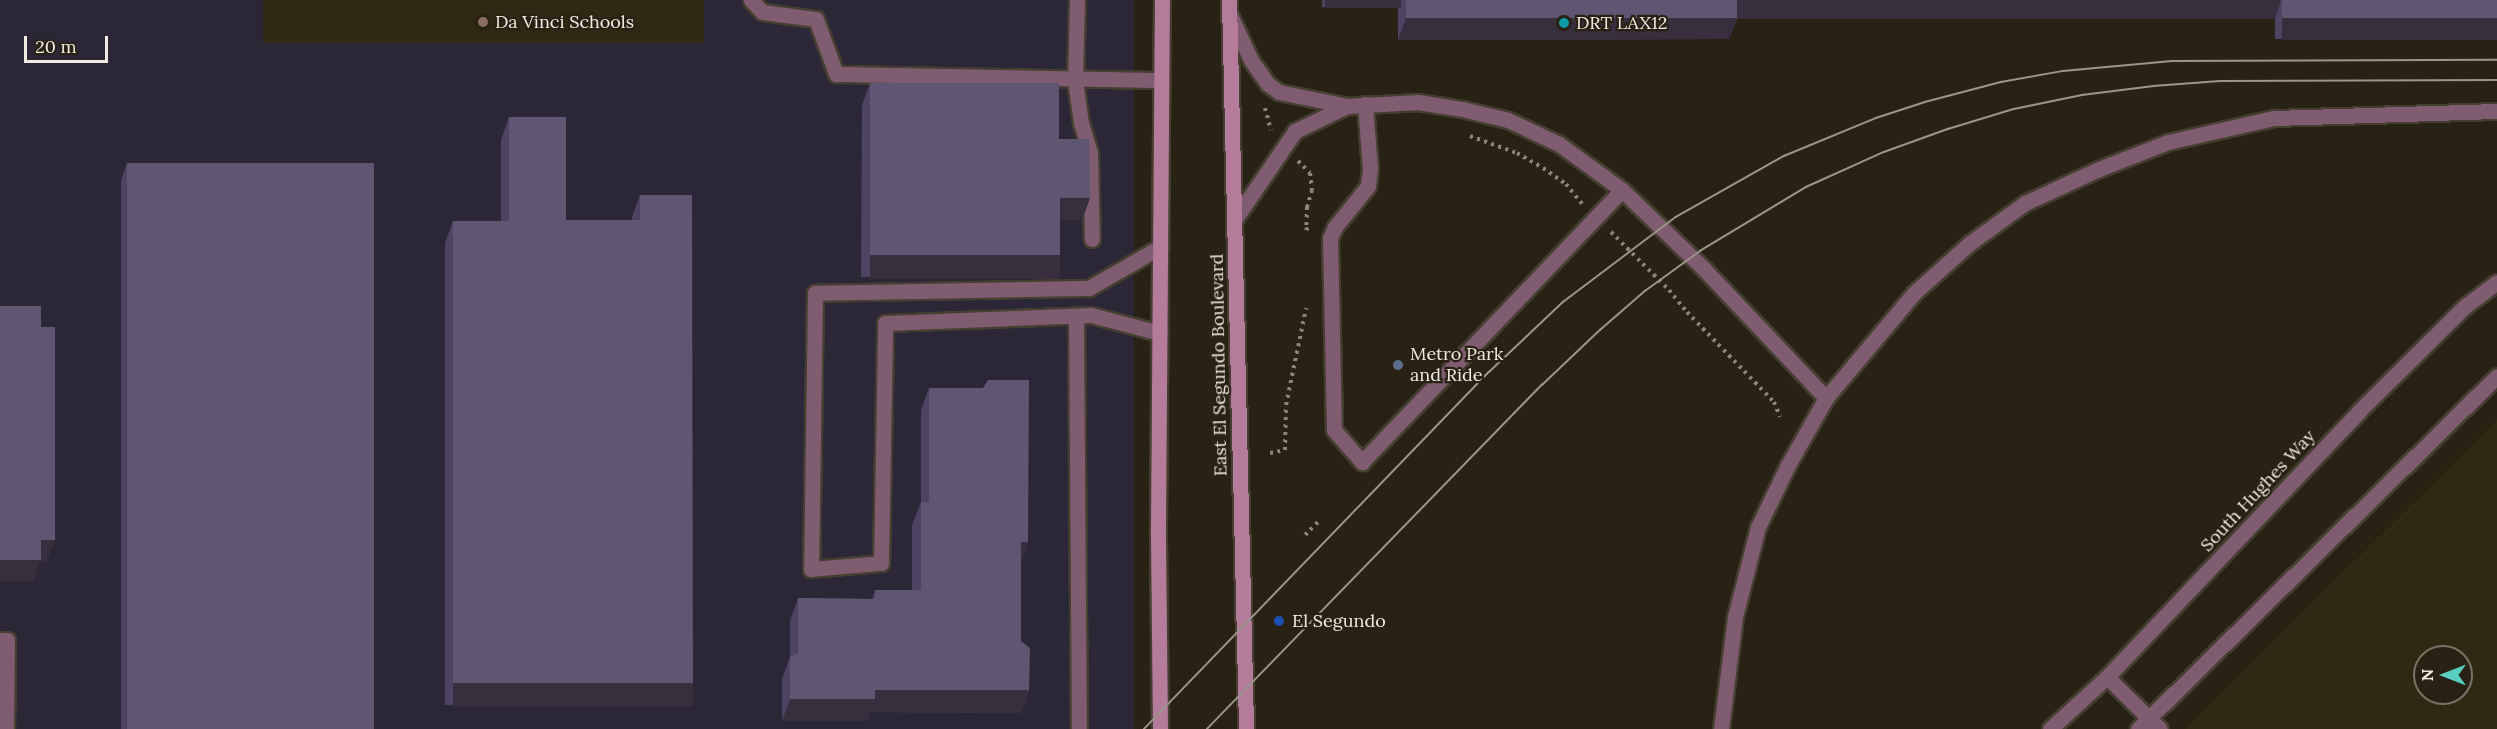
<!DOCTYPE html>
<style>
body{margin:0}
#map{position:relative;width:2497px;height:729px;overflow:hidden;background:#292214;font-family:Lora,serif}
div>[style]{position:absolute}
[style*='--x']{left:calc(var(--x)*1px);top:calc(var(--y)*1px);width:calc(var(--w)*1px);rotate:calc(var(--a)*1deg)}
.commercial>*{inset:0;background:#2c2737;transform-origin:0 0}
.built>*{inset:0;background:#312814;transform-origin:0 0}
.path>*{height:4px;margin-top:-2px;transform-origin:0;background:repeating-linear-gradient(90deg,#8a8479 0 3px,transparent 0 7.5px)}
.roads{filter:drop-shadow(2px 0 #453e31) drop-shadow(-2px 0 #453e31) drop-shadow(0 2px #453e31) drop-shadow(0 -2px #453e31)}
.service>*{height:15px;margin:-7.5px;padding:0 7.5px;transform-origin:7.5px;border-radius:7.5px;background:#7f5c70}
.tertiary>*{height:15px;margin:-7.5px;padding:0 7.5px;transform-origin:7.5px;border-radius:7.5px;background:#7f5c70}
.secondary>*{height:15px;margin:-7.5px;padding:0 7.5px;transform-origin:7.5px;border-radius:7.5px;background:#b47b9b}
.tram>*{height:1.5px;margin:-0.75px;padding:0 0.75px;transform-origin:0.75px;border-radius:0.75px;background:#9b958a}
.wall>*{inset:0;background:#4d4464}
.shaded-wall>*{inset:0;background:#372f3e;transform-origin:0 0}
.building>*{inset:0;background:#5f5671;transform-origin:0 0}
.dots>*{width:16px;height:16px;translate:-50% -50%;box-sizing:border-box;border:3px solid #292214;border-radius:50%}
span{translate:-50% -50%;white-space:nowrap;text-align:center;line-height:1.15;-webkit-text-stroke:4.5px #292214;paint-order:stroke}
.poi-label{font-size:18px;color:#f0ebe2}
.left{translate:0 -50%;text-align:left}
.street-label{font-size:18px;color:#f0ebe2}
.north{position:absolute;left:2413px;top:645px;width:60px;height:60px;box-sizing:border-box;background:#292214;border:2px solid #797266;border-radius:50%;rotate:270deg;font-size:16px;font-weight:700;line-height:24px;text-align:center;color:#f0ebe2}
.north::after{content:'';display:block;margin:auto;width:21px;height:27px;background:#59cebe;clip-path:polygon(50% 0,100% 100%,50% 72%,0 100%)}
.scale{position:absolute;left:24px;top:36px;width:84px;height:27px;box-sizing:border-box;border:3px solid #f0ebe2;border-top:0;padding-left:8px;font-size:18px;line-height:21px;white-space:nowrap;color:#f0ebe2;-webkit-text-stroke:4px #292214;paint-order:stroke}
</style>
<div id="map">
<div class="commercial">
<div style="left:0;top:0;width:1134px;height:729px"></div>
</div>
<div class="built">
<div style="left:263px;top:0;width:441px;height:43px"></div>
<div style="clip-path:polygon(evenodd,2497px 420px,2497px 729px,2185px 729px,2497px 420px,2425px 657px,2461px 657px,2461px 693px,2425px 693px,2425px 657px)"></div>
</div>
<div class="path">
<div style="--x:1265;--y:108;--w:23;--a:75"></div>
<div style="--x:1470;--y:136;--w:50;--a:19.9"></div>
<div style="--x:1517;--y:153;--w:30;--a:30"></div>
<div style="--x:1543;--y:168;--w:28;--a:35"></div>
<div style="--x:1566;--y:184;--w:26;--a:51"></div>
<div style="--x:1298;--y:161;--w:17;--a:45"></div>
<div style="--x:1310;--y:173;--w:17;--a:83"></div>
<div style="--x:1312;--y:190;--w:18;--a:106"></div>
<div style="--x:1307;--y:207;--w:23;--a:92"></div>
<div style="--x:1306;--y:230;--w:6;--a:-51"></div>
<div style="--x:1611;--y:232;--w:82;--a:45"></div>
<div style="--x:1669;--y:290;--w:28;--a:51"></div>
<div style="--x:1687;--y:312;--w:125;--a:46"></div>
<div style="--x:1774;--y:402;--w:16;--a:68"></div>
<div style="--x:1270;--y:453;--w:15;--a:-11"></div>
<div style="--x:1285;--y:450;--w:45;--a:-88.7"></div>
<div style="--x:1286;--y:405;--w:99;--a:-78.3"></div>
<div style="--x:1305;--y:535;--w:21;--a:-45"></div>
</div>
<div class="roads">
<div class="service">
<div style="--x:751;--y:0;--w:16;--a:47"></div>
<div style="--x:762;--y:12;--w:54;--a:7.4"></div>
<div style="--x:816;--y:19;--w:59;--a:70"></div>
<div style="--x:836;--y:74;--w:324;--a:1.1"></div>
<div style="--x:1077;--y:0;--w:80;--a:91.4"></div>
<div style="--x:1075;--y:80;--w:43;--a:82.1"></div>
<div style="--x:1081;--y:123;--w:31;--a:73"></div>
<div style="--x:1090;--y:153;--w:86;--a:88.7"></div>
<div style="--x:1229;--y:13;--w:52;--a:64.9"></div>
<div style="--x:1251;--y:60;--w:29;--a:55"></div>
<div style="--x:1268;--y:84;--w:14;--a:36"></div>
<div style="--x:1279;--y:92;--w:69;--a:11.6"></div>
<div style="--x:1365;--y:104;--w:65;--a:85.6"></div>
<div style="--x:1370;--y:169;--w:17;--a:97"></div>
<div style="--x:1368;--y:186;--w:53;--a:128.8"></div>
<div style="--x:1335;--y:227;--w:12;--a:114"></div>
<div style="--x:1330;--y:238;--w:192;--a:88.8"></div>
<div style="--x:1334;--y:430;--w:43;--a:48.8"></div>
<div style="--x:1362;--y:462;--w:376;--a:-46.3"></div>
<div style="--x:1235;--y:219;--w:107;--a:-55.7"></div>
<div style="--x:1295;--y:131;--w:58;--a:-25.7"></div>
<div style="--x:1347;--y:106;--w:71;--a:-3.2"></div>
<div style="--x:1418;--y:102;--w:45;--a:9"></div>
<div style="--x:1462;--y:109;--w:47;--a:13.4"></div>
<div style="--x:1508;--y:120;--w:56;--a:25.2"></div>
<div style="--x:1559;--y:144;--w:78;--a:36.1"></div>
<div style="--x:1622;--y:190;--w:115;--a:43.9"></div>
<div style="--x:1705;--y:270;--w:176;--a:46.6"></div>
<div style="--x:1160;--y:247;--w:82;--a:150"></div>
<div style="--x:1089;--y:288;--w:274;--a:179"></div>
<div style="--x:815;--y:293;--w:276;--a:90.8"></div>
<div style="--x:811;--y:569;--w:70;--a:-4.9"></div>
<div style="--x:881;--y:563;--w:240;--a:-89"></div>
<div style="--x:885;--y:323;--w:206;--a:-2.2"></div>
<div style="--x:1091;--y:315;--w:71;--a:14.6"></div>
<div style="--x:1076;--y:316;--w:413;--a:89.6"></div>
<div style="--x:0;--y:640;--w:7;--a:0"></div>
<div style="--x:7;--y:640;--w:89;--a:90.6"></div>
<div style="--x:2107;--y:677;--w:74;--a:44.5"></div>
<div style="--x:1721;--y:729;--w:113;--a:-82.9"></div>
<div style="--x:1735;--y:617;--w:93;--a:-75.7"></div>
<div style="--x:1758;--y:527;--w:69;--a:-64.2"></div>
<div style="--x:1788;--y:465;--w:77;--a:-60.4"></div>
<div style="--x:1826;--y:398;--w:137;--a:-50"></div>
<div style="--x:1914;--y:293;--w:75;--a:-41.8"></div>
<div style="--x:1970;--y:243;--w:68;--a:-36"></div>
<div style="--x:2025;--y:203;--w:81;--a:-24.7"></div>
<div style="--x:2099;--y:169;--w:74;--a:-21.4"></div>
<div style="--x:2168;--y:142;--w:109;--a:-12.8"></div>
<div style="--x:2274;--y:118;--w:223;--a:-1.8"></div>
</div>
<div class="tertiary">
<div style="--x:2050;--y:729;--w:77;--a:-42.4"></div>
<div style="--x:2107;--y:677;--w:366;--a:-46.5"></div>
<div style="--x:2359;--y:411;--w:148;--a:-44.7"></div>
<div style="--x:2464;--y:307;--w:41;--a:-37.1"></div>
<div style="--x:2138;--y:729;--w:503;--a:-44.52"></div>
</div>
<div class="secondary">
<div style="--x:1229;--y:0;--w:729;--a:88.66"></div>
<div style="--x:1160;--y:729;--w:202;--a:-90.6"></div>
<div style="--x:1158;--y:527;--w:527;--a:-89.57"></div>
</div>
</div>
<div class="tram">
<div style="--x:1144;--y:729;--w:496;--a:-46"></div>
<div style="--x:1489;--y:372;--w:102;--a:-43.4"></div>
<div style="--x:1563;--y:302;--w:141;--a:-37"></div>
<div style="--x:1676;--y:217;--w:124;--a:-29.5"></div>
<div style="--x:1784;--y:156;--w:100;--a:-22.4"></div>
<div style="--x:1876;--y:118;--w:52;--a:-18.1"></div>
<div style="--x:1925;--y:102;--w:79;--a:-14.7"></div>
<div style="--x:2001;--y:82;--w:63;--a:-10.1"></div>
<div style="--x:2063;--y:71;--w:109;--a:-5.2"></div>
<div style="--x:2172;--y:61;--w:325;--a:-0.2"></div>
<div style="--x:1207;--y:729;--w:480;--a:-45.8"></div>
<div style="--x:1542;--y:385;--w:80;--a:-43.5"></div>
<div style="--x:1600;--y:330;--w:60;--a:-40.9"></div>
<div style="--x:1645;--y:291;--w:68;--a:-36"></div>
<div style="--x:1700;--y:251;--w:124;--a:-31.1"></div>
<div style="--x:1806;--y:187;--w:85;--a:-24.2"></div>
<div style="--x:1884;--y:152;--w:68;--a:-19.8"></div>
<div style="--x:1948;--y:129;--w:69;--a:-16.9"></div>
<div style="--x:2014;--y:109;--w:69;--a:-11.6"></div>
<div style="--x:2082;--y:95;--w:72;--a:-7.2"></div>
<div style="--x:2153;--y:86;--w:67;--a:-4.3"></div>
<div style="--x:2220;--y:81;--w:277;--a:-0.2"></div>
</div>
<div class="wall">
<div style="clip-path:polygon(1322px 0,2497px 0,2497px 39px,2275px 39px,2275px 19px,1737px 19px,1729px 39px,1398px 40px,1398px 7px,1322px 7px)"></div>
<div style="clip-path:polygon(870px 83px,1059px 139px,1090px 198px,1082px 220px,1060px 220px,1060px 255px,1052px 277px,861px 277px,862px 105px)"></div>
<div style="clip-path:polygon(509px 117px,566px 220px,632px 220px,632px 217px,640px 195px,693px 683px,685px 705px,445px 705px,445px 243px,453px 221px,501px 221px,501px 140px)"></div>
<div style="clip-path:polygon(127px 163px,374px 729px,121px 729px,121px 181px)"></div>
<div style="clip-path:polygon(929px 388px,1028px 542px,1021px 561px,1021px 641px,1029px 690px,1021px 713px,870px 712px,867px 721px,782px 721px,782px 679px,790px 657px,790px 621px,798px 598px,872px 599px,875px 590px,912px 590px,912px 525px,921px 502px,921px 410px)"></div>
</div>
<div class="shaded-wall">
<div style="left:1325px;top:0;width:76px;height:8px"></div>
<div style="clip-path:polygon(1736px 0,2281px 0,2275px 19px,1737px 19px,1729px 39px,1398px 40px,1406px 18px)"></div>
<div style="left:2282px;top:18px;width:215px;height:22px"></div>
<div style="clip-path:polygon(1060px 198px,1090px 198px,1082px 220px,1052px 220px)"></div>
<div style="left:870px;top:255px;width:190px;height:24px"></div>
<div style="clip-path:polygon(41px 540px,55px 540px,46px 562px,40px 562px,33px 582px,0 582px,0 560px)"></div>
<div style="clip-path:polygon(1021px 542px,1028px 542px,1020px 564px)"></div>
<div style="left:453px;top:683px;width:240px;height:23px"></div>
<div style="clip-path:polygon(875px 690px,1029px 690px,1021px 713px,870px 712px,867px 721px,782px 721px,790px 699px)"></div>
</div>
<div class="building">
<div style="left:1406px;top:0;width:331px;height:18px"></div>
<div style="left:2282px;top:0;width:215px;height:18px"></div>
<div style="clip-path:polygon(870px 83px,1059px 83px,1059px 139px,1089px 139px,1090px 198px,1060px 198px,1060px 255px,870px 255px)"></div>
<div style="clip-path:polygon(509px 117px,566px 117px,566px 220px,640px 220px,640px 195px,692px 195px,693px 683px,453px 683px,453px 221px,509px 221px)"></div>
<div style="left:127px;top:163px;width:247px;height:566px"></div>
<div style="clip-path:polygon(0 306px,41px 306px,41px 327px,55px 327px,55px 540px,41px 540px,41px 560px,0 560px)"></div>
<div style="clip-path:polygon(988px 380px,1029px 380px,1028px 542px,1021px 542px,1021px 641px,1030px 648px,1029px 690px,875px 690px,875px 699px,790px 699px,790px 657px,798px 653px,798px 598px,875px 599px,875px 590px,921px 590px,921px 502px,929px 502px,929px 388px,983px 388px)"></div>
</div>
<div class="dots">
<div style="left:483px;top:22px;background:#8d6e63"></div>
<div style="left:1564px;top:23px;background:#0f9aa8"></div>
<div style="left:1398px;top:365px;background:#5c6f8a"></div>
<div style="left:1279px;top:621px;background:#1a4fb4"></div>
</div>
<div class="poi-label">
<span class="left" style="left:495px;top:22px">Da Vinci Schools</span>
<span class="left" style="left:1576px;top:23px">DRT LAX12</span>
<span class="left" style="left:1410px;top:365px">Metro Park<br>and Ride</span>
<span class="left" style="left:1292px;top:621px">El Segundo</span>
</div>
<div class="street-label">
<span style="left:1219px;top:365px;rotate:-91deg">East El Segundo Boulevard</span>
<span style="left:2258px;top:491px;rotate:-47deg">South Hughes Way</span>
</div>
<div class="north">N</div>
<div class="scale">20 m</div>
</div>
